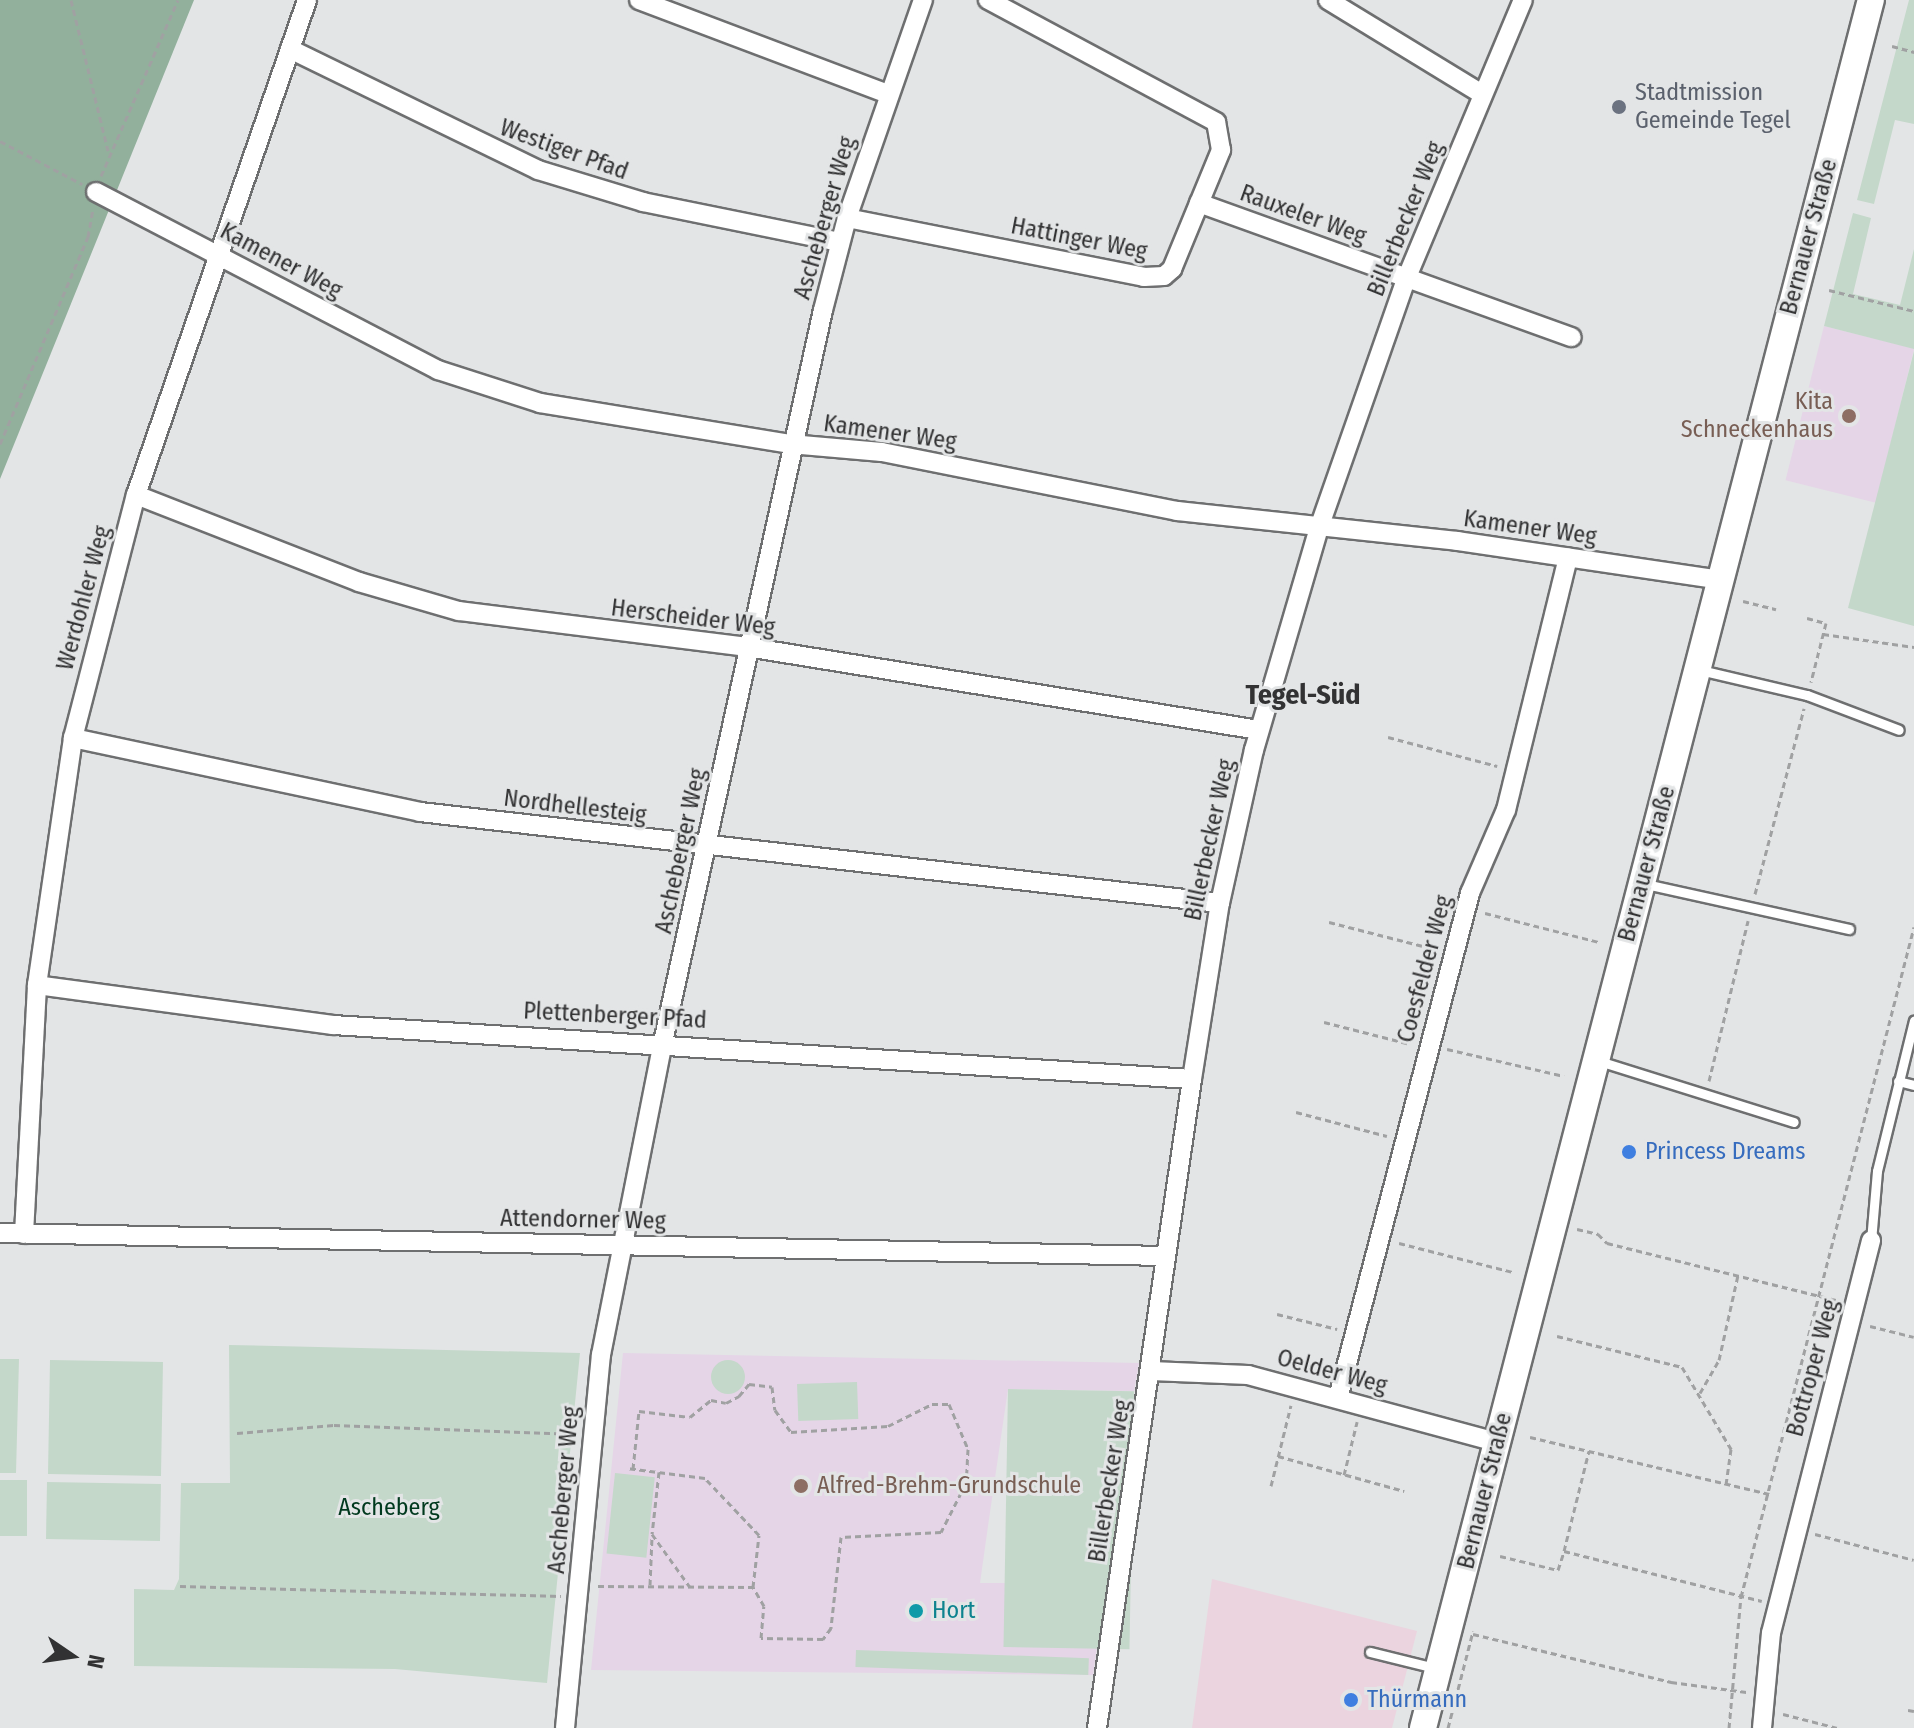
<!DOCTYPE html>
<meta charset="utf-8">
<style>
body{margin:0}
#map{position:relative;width:1914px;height:1728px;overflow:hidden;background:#e3e5e6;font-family:"Fira Sans Condensed",sans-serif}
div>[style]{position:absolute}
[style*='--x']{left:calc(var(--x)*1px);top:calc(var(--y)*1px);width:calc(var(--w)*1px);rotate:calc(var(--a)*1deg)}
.commercial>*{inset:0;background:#ebd4df}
.education>*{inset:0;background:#e5d5e7;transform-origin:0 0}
.green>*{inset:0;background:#c4d8ca;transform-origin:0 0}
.round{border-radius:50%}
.forest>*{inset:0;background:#92b09c}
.path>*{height:3px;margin-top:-1.5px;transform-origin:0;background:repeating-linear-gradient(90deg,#a0a1a2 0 6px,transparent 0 10px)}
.roads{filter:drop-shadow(2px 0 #6e6f70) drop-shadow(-2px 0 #6e6f70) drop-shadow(0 2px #6e6f70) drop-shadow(0 -2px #6e6f70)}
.service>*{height:9px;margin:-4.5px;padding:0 4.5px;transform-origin:4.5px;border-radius:4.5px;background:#fff}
.minor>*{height:18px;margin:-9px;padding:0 9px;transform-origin:9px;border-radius:9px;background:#fff}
.secondary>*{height:26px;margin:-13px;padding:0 13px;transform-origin:13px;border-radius:13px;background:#fff}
.dots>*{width:22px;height:22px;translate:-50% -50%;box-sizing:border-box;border:4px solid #e3e5e6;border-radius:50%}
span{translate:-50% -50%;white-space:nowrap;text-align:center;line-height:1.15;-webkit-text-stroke:6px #e3e5e6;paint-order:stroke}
.worship-label{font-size:24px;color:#5b616d}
.left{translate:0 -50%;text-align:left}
.street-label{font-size:24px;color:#323233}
.education-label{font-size:24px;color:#785e54}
.right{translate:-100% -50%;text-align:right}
.shop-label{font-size:24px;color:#366cbe}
.park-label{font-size:24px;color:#01391e}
.culture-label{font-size:24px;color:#0d838f}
.quarter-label{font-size:28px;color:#323233;font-weight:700}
.north{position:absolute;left:32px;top:1616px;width:80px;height:80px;-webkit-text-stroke:6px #e3e5e6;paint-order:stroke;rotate:103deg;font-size:22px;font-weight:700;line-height:32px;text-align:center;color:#323233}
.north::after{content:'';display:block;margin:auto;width:28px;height:36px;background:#323233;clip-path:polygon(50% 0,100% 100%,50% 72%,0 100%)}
</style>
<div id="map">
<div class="commercial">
<div style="clip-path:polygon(1212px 1579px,1417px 1631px,1392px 1728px,1192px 1728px)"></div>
</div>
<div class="education">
<div style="left:1824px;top:326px;width:93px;height:159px;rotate:14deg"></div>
<div style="clip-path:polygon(623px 1353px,1139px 1363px,1134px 1391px,1008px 1389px,989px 1519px,980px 1583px,1106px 1583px,1093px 1675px,591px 1670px)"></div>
</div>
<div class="green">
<div style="clip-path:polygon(1909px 0,1914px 0,1914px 124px,1895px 120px,1874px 204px,1857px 200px)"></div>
<div style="clip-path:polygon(1853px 213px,1871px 218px,1853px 294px,1900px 305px,1914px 249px,1914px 349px,1824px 326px)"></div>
<div style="clip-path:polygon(1914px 351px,1914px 626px,1848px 608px)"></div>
<div style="clip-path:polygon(229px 1345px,580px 1353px,547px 1683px,395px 1669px,134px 1666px,134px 1589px,174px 1590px,179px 1579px,181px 1483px,230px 1483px)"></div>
<div style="clip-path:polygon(0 1359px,19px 1359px,16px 1473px,0 1473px)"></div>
<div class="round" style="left:711px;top:1360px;width:34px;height:34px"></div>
<div style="left:50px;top:1360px;width:113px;height:114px;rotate:1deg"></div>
<div style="left:857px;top:1382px;width:37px;height:60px;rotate:88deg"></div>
<div style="left:1008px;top:1389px;width:126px;height:258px;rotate:1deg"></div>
<div style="left:615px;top:1473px;width:40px;height:81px;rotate:6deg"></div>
<div style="left:0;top:1480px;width:27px;height:56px"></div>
<div style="left:47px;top:1482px;width:114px;height:57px;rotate:1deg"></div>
<div style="left:856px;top:1650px;width:233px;height:17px;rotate:2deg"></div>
</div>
<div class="forest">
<div style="clip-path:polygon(0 0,194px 0,0 479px)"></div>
</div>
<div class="path">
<div style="--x:71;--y:0;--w:155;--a:76.2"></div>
<div style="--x:1892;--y:46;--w:23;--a:15"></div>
<div style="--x:0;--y:141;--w:93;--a:27.7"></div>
<div style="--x:101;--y:176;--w:192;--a:-66.4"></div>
<div style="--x:1829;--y:290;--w:88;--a:13.9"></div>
<div style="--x:0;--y:444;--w:225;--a:-67"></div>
<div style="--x:88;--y:237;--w:27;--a:-80"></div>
<div style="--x:1743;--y:601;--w:34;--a:14"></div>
<div style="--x:1807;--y:618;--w:20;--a:15"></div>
<div style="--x:1826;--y:623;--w:61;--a:104.3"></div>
<div style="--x:1823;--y:634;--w:92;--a:8.1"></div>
<div style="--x:1388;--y:737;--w:113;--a:14.9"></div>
<div style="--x:1755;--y:894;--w:192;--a:-75.2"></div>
<div style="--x:1485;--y:913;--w:118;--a:14.3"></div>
<div style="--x:1329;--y:922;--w:109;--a:14.3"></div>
<div style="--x:1324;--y:1022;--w:89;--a:14.3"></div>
<div style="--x:1447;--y:1049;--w:120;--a:13"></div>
<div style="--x:1709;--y:1081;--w:165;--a:-76.3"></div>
<div style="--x:1296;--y:1112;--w:94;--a:14.8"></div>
<div style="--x:1577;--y:1229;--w:22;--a:13"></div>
<div style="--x:1598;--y:1234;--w:13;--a:45"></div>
<div style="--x:1607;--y:1243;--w:239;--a:14"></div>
<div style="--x:1399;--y:1243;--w:118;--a:14.3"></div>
<div style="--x:1277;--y:1314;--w:62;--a:14"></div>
<div style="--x:1870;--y:1326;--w:45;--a:14"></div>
<div style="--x:1557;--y:1336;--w:129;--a:13.9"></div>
<div style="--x:1682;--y:1367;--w:96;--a:59.1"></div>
<div style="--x:1731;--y:1449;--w:35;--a:98"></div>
<div style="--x:1700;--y:1393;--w:38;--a:-60"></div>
<div style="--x:1719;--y:1360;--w:87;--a:-77.4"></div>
<div style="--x:237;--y:1433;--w:97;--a:-4.7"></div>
<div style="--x:334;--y:1425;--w:243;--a:2.1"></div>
<div style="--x:1530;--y:1437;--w:246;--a:13.4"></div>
<div style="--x:1278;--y:1456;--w:131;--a:15.5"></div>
<div style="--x:633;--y:1469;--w:58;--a:-84.1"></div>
<div style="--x:639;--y:1411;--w:51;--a:6.7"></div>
<div style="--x:690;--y:1417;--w:27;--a:-39"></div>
<div style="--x:711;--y:1400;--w:15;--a:11"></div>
<div style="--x:726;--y:1403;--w:15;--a:-28"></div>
<div style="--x:739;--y:1396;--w:16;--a:-50"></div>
<div style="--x:749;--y:1384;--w:23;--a:7"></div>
<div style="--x:772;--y:1387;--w:23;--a:83"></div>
<div style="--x:775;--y:1410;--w:27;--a:54"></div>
<div style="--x:791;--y:1432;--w:97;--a:-3.5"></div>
<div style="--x:888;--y:1426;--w:49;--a:-26.6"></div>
<div style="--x:932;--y:1404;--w:17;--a:0"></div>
<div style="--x:949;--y:1404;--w:49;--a:67.1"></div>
<div style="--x:968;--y:1449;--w:34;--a:93"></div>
<div style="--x:966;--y:1483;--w:55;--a:117"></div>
<div style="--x:941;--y:1532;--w:100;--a:177.1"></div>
<div style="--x:841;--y:1537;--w:92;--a:96.3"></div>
<div style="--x:831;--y:1628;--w:14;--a:126"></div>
<div style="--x:823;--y:1639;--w:62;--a:-179.1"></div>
<div style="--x:761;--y:1638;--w:32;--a:-85"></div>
<div style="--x:764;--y:1606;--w:22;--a:-120"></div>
<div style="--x:659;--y:1472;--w:62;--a:96.4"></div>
<div style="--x:652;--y:1534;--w:65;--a:54.4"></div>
<div style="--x:1344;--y:1475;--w:55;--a:-76.2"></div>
<div style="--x:1271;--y:1486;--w:83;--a:-76.1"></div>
<div style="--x:1815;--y:1534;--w:102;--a:14.7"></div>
<div style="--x:1564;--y:1551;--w:103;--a:-76"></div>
<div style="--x:1500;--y:1556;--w:60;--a:13.6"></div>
<div style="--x:1558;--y:1570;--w:20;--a:-72"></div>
<div style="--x:1564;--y:1551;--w:204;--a:14.2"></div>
<div style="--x:650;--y:1585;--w:48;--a:-87.6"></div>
<div style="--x:180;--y:1586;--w:381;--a:1.5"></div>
<div style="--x:598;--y:1586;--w:155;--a:0.4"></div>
<div style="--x:753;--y:1587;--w:52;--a:-83.4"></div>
<div style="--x:759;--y:1535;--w:79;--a:-133.5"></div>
<div style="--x:705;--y:1478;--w:79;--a:-172.7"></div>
<div style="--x:1473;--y:1634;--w:204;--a:13.6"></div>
<div style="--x:1671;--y:1682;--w:76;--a:7.6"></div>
<div style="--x:1908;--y:1710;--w:6;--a:9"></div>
<div style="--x:1783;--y:1714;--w:57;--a:14.3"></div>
<div style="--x:1448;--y:1728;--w:100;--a:-75.5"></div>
<div style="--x:1729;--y:1728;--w:132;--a:-84.8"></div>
<div style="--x:1741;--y:1597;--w:692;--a:-75.52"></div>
</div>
<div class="roads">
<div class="service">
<div style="--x:1700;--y:670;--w:110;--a:13.2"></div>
<div style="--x:1807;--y:695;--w:98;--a:20.8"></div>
<div style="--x:1646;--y:884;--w:208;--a:12.5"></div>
<div style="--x:1599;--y:1061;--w:204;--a:17.4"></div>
<div style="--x:1898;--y:1081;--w:16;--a:14"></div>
<div style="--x:1871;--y:1241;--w:70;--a:-85.1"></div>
<div style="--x:1877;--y:1171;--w:155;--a:-76.2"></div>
<div style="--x:1370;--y:1652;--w:67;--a:13.8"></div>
</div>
<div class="minor">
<div style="--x:639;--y:0;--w:266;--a:20.7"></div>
<div style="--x:1328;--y:0;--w:180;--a:31.4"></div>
<div style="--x:290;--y:49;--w:276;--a:26"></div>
<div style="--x:538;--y:170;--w:110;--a:16.9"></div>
<div style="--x:643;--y:202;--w:201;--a:11.5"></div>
<div style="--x:96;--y:192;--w:386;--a:27.5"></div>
<div style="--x:438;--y:370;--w:107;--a:17.9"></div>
<div style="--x:540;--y:403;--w:253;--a:9.3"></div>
<div style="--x:790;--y:444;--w:92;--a:5"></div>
<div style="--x:882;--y:452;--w:301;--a:11.3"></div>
<div style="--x:1177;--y:511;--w:282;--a:6.1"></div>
<div style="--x:1457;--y:541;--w:266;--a:8.4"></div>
<div style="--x:1199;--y:203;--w:396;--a:19.8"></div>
<div style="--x:847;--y:218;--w:303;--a:11.2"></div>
<div style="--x:1144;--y:277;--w:20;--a:-3"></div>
<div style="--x:1164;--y:276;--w:11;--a:-41"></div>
<div style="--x:1172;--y:269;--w:129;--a:-67.6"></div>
<div style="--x:1221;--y:150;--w:28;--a:-100"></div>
<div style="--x:1216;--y:122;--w:259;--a:-151.8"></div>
<div style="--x:136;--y:495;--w:239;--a:21.3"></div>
<div style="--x:359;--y:582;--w:104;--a:16.2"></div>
<div style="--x:459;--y:611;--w:290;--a:7.1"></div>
<div style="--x:747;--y:647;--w:519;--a:9.21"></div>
<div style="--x:73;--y:738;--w:355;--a:12"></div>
<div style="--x:420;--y:812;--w:805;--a:6.49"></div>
<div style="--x:37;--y:985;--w:299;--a:7.7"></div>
<div style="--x:333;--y:1025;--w:861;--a:3.6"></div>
<div style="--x:0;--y:1233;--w:1165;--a:1.13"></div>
<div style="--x:24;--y:1234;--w:249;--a:-87"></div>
<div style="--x:37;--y:985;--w:250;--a:-81.7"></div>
<div style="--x:73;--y:738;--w:251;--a:-75.5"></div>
<div style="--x:136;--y:495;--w:524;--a:-70.94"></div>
<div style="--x:1151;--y:1371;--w:97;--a:2.4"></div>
<div style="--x:1248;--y:1375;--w:258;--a:15.1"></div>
<div style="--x:1338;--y:1398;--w:522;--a:-75.35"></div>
<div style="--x:1470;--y:893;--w:90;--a:-66.6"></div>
<div style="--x:1506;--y:810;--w:260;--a:-76.2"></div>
<div style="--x:565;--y:1728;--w:375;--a:-84.5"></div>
<div style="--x:601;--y:1355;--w:319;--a:-78.8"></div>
<div style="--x:663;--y:1042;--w:749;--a:-77.67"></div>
<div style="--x:823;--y:310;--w:95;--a:-75.4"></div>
<div style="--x:847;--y:218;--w:231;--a:-70.8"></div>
<div style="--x:1097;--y:1728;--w:656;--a:-81.67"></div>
<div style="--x:1192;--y:1079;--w:178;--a:-81"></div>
<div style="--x:1220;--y:903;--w:157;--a:-77.5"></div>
<div style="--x:1254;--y:750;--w:234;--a:-73.7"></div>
<div style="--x:1320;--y:525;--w:263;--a:-70.7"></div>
<div style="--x:1407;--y:277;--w:300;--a:-67.3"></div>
<div style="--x:1762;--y:1728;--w:95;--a:-84.6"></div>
<div style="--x:1771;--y:1633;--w:405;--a:-75.7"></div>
</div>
<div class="secondary">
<div style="--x:1423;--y:1728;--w:1785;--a:-75.47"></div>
</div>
</div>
<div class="dots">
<div style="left:1619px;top:107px;background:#6b7280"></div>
<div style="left:1849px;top:416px;background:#8d6e63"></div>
<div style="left:1629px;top:1152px;background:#3f7fe0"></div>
<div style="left:801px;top:1486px;background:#8d6e63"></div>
<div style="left:916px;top:1611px;background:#0f9aa8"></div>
<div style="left:1351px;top:1700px;background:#3f7fe0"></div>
</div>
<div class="worship-label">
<span class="left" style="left:1635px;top:107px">Stadtmission<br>Gemeinde Tegel</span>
</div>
<div class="street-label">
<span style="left:564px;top:150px;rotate:20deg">Westiger Pfad</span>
<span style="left:1303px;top:215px;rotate:20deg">Rauxeler Weg</span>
<span style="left:825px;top:218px;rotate:-74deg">Ascheberger Weg</span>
<span style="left:1406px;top:219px;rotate:-68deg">Billerbecker Weg</span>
<span style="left:1809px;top:237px;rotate:-75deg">Bernauer Straße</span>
<span style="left:1079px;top:239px;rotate:11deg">Hattinger Weg</span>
<span style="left:281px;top:261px;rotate:28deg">Kamener Weg</span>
<span style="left:890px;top:433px;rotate:8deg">Kamener Weg</span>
<span style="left:1530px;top:528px;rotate:8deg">Kamener Weg</span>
<span style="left:84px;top:598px;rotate:-75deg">Werdohler Weg</span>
<span style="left:693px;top:618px;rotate:7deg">Herscheider Weg</span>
<span style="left:575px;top:807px;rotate:7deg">Nordhellesteig</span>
<span style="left:1210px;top:840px;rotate:-78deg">Billerbecker Weg</span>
<span style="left:681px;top:851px;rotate:-78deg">Ascheberger Weg</span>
<span style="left:1647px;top:864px;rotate:-75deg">Bernauer Straße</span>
<span style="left:1425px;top:969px;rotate:-75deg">Coesfelder Weg</span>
<span style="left:615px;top:1016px;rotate:3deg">Plettenberger Pfad</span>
<span style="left:583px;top:1220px;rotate:1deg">Attendorner Weg</span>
<span style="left:1813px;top:1368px;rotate:-75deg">Bottroper Weg</span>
<span style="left:1332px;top:1372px;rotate:15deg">Oelder Weg</span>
<span style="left:1110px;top:1481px;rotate:-81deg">Billerbecker Weg</span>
<span style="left:564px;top:1490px;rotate:-85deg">Ascheberger Weg</span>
<span style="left:1485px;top:1491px;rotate:-76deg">Bernauer Straße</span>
</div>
<div class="education-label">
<span class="right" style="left:1833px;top:416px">Kita<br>Schneckenhaus</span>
<span class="left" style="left:817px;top:1486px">Alfred-Brehm-Grundschule</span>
</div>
<div class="shop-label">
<span class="left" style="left:1645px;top:1152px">Princess Dreams</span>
<span class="left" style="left:1367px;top:1700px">Thürmann</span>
</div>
<div class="park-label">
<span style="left:389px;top:1508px">Ascheberg</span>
</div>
<div class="culture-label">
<span class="left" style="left:932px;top:1611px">Hort</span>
</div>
<div class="quarter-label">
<span style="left:1303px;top:695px">Tegel-Süd</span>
</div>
<div class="north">N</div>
</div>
